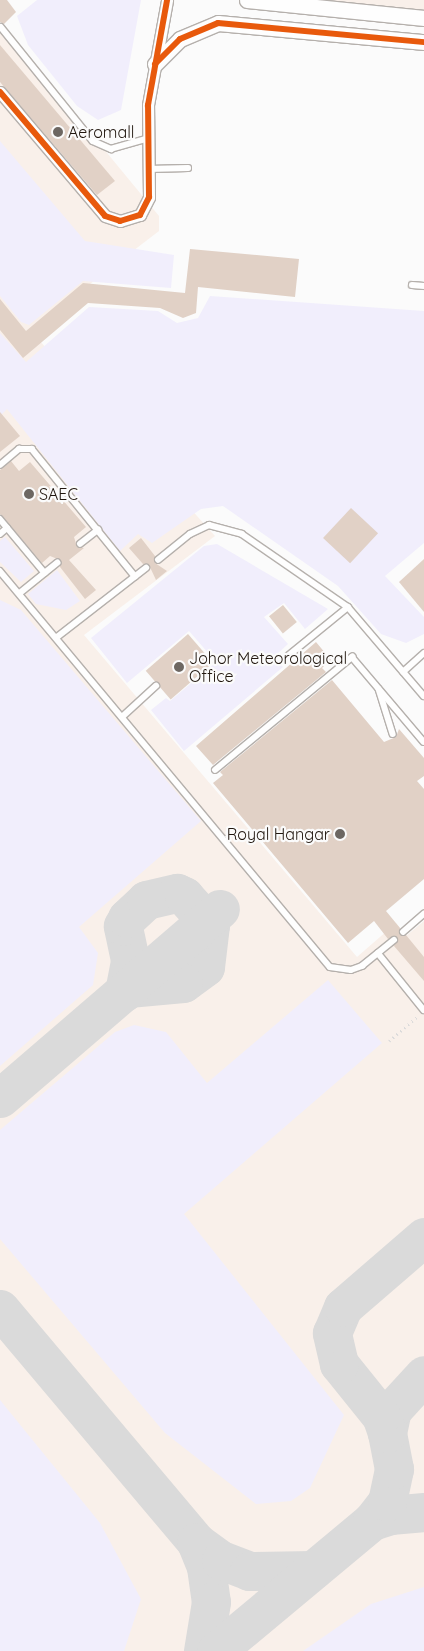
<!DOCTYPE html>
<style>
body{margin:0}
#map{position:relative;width:424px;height:1651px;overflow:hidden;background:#fbfbfb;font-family:Quicksand,sans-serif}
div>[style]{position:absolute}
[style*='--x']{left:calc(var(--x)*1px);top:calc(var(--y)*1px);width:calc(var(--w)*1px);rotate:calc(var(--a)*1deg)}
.built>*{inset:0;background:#f9f0ea}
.green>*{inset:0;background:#f1eefc}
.taxiway>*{height:39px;margin:-19.5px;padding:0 19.5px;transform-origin:19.5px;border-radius:19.5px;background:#dadada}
.building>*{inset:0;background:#e1d1c6;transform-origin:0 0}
.path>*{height:2.5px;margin-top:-1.25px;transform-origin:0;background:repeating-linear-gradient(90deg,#dcdbdb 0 1px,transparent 0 5px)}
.roads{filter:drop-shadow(1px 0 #b5b0ac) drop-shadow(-1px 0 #b5b0ac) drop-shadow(0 1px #b5b0ac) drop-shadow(0 -1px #b5b0ac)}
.service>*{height:5.5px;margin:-2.75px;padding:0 2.75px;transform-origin:2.75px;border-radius:2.75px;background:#fefefe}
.minor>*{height:11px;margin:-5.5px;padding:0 5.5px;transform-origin:5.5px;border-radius:5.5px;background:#fefefe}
.tertiary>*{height:15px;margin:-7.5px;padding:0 7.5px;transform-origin:7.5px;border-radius:7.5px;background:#fefefe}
.cycleway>*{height:6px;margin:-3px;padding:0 3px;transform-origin:3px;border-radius:3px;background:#e8590c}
.dots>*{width:14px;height:14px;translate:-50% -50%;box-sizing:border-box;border:2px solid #fbfbfb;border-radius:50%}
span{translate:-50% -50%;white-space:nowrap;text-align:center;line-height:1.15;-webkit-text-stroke:4.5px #fbfbfb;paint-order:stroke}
.poi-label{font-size:16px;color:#21170f}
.left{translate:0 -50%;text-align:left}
.right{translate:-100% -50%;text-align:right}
</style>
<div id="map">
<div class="built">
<div style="clip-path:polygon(303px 0,424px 0,424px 12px)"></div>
<div style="clip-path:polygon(0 23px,159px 216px,159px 231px,30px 330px,215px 536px,84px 635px,357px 957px,396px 923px,406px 936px,424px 921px,424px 1651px,0 1651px)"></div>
</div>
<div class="green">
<div style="clip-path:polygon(37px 0,141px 0,121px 110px,98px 120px,77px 106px,28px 45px,17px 16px)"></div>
<div style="clip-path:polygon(0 141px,85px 241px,174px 255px,171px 288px,83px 281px,29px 325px,21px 322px,0 296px)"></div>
<div style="clip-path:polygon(210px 296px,424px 311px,424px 543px,385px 576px,424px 617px,424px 634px,406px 643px,381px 634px,338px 586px,223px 506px,201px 509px,152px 543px,138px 534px,120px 551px,7px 409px,0 416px,0 333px,26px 362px,89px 307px,158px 311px,177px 323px,198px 318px)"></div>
<div style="clip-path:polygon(5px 537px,34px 571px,21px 582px,0 562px,0 541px)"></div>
<div style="clip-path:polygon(217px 544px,328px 609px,305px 629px,284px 603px,264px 617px,288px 644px,275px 656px,283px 667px,184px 751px,151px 710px,166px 698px,170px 701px,216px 662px,189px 631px,127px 683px,91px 638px,204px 546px)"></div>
<div style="clip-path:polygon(57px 570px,80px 601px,66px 610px,36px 604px,28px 594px)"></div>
<div style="clip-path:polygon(0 600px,21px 610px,201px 821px,79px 927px,98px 953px,93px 985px,0 1066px)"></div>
<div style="clip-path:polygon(328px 980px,382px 1043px,184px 1214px,344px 1415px,310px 1488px,291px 1501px,256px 1504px,165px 1433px,0 1239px,0 1130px,115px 1032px,134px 1025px,166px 1032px,207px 1083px)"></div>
<div style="clip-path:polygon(0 1400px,100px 1523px,141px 1599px,124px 1651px,0 1651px)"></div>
<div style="clip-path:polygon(424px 1587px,424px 1651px,303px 1651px,371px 1604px)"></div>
</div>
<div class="taxiway">
<div style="--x:124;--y:992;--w:33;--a:-79"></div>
<div style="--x:130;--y:960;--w:35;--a:-102"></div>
<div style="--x:123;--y:926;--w:9;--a:-63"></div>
<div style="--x:127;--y:918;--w:26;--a:-43"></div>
<div style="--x:146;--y:900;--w:32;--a:-13"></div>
<div style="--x:177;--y:893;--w:8;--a:23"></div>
<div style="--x:184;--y:896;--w:39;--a:48"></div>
<div style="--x:210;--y:925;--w:42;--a:96.8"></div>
<div style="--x:205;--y:967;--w:27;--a:144"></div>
<div style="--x:183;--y:983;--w:55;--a:174.8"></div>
<div style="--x:0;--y:1098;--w:290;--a:-40.7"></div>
<div style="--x:0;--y:1309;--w:304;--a:49.9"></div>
<div style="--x:196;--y:1542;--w:27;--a:68"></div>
<div style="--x:206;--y:1567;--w:35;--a:82"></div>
<div style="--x:211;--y:1602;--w:50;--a:99.3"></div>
<div style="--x:387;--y:1433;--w:24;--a:-78"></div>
<div style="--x:392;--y:1410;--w:47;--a:-47.6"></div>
<div style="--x:372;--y:1521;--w:19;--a:-18"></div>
<div style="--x:390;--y:1515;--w:34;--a:-5"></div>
<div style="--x:196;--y:1542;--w:31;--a:36"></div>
<div style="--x:221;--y:1560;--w:30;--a:21"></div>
<div style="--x:249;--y:1571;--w:64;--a:-0.9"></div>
<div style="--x:216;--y:1651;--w:203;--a:-39.8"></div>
<div style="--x:372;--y:1521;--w:24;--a:-52"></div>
<div style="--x:387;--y:1502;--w:34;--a:-78"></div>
<div style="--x:394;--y:1469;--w:37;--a:-101"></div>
<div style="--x:387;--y:1433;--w:18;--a:-109"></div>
<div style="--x:381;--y:1416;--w:67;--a:-128.9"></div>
<div style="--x:339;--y:1364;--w:32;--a:-103"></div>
<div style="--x:332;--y:1333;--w:28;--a:-67"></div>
<div style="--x:343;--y:1307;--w:107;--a:-40.8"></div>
</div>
<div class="building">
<div style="clip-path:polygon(0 0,7px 0,16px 12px,4px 24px,0 22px)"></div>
<div style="clip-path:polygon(0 45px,115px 181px,97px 195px,0 82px)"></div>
<div style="clip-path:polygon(190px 249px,299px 259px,295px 297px,198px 287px,196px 313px,183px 318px,160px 308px,88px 303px,23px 358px,0 330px,0 299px,26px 331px,83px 283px,185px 293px)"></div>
<div style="clip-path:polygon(0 412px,20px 436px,0 452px)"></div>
<div style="clip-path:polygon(11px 461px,19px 471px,30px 462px,86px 527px,74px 537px,77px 547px,84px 548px,69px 560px,96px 590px,85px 599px,60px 567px,60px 560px,50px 556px,42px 563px,0 514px,0 470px)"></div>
<div style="left:351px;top:508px;width:37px;height:41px;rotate:43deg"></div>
<div style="clip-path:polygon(141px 538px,155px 556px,155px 563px,167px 571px,156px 580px,149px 565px,143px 564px,129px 548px)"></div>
<div style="clip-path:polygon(424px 559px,424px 612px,399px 582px)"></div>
<div style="left:283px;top:605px;width:22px;height:18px;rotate:51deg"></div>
<div style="left:188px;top:634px;width:38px;height:56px;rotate:49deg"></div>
<div style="clip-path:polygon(316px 642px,331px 660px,322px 668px,326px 672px,213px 765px,196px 746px)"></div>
<div style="clip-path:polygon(332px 680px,384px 742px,396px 737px,399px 729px,424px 758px,424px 776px,417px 781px,424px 789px,424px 879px,386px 911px,400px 928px,400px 935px,406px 935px,424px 957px,424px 981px,394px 946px,397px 937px,388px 939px,374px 921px,348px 943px,213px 783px,223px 775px,220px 772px)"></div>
</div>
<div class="path">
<div style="--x:389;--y:1041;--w:37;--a:-41"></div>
</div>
<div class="roads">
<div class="service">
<div style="--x:1;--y:27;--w:146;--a:51.1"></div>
<div style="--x:93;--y:141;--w:20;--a:24"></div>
<div style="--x:111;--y:149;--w:37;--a:-16"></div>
<div style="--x:148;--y:169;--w:40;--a:-1.4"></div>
<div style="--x:412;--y:285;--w:12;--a:5"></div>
<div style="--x:0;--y:465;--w:25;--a:-40"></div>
<div style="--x:19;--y:449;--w:13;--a:0"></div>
<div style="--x:32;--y:449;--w:164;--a:51"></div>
<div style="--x:0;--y:519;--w:70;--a:50.2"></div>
<div style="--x:0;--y:534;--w:9;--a:-41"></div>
<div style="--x:80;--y:544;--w:23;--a:-38"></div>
<div style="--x:158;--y:560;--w:41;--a:-39.1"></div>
<div style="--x:190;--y:534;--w:21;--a:-25"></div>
<div style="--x:209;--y:525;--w:34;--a:15"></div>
<div style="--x:242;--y:534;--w:129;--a:34.6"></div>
<div style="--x:348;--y:607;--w:117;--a:49.5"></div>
<div style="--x:0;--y:571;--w:515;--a:50.19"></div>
<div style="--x:330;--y:967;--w:21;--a:8"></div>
<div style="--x:351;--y:970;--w:12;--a:-20"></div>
<div style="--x:362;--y:966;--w:41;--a:-39.1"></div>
<div style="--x:20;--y:593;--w:48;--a:-39"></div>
<div style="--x:56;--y:638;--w:114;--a:-37.9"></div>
<div style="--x:288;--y:656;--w:77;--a:-39.2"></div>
<div style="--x:403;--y:672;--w:28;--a:-42"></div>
<div style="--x:379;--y:689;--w:47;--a:72.7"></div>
<div style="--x:122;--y:717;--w:46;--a:-42.4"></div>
<div style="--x:215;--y:770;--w:178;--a:-39.5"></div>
<div style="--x:352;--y:657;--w:111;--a:49.7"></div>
<div style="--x:403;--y:932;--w:28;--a:-41"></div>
<div style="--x:378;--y:953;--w:73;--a:51.1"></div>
</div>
<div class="minor">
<div style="--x:0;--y:92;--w:162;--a:49.7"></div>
<div style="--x:105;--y:216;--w:16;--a:18"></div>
<div style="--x:120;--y:221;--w:21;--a:-17"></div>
<div style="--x:140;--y:215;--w:20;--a:-63"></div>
<div style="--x:149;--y:197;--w:92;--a:-90.6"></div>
<div style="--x:148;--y:105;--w:107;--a:-79.7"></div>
</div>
<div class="tertiary">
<div style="--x:247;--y:0;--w:178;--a:5.8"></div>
<div style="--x:155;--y:64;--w:35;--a:-45"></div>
<div style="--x:180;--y:39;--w:41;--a:-22.8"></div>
<div style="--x:218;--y:23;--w:207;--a:5.3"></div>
</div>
</div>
<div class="cycleway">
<div style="--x:155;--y:64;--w:35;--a:-45"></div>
<div style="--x:180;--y:39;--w:41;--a:-22.8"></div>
<div style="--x:218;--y:23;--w:207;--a:5.3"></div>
<div style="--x:0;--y:92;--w:162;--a:49.7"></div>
<div style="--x:105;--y:216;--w:16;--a:18"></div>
<div style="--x:120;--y:221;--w:21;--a:-17"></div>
<div style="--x:140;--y:215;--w:20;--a:-63"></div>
<div style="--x:149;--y:197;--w:92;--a:-90.6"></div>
<div style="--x:148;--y:105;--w:107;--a:-79.7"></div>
</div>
<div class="dots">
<div style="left:58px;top:132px;background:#6d6762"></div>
<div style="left:29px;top:494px;background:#6d6762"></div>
<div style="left:179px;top:667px;background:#6d6762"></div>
<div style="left:340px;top:834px;background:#6d6762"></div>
</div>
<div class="poi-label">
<span class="left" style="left:68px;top:132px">Aeromall</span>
<span class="left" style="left:39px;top:494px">SAEC</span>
<span class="left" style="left:189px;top:667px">Johor Meteorological<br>Office</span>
<span class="right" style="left:330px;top:834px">Royal Hangar</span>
</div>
</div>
